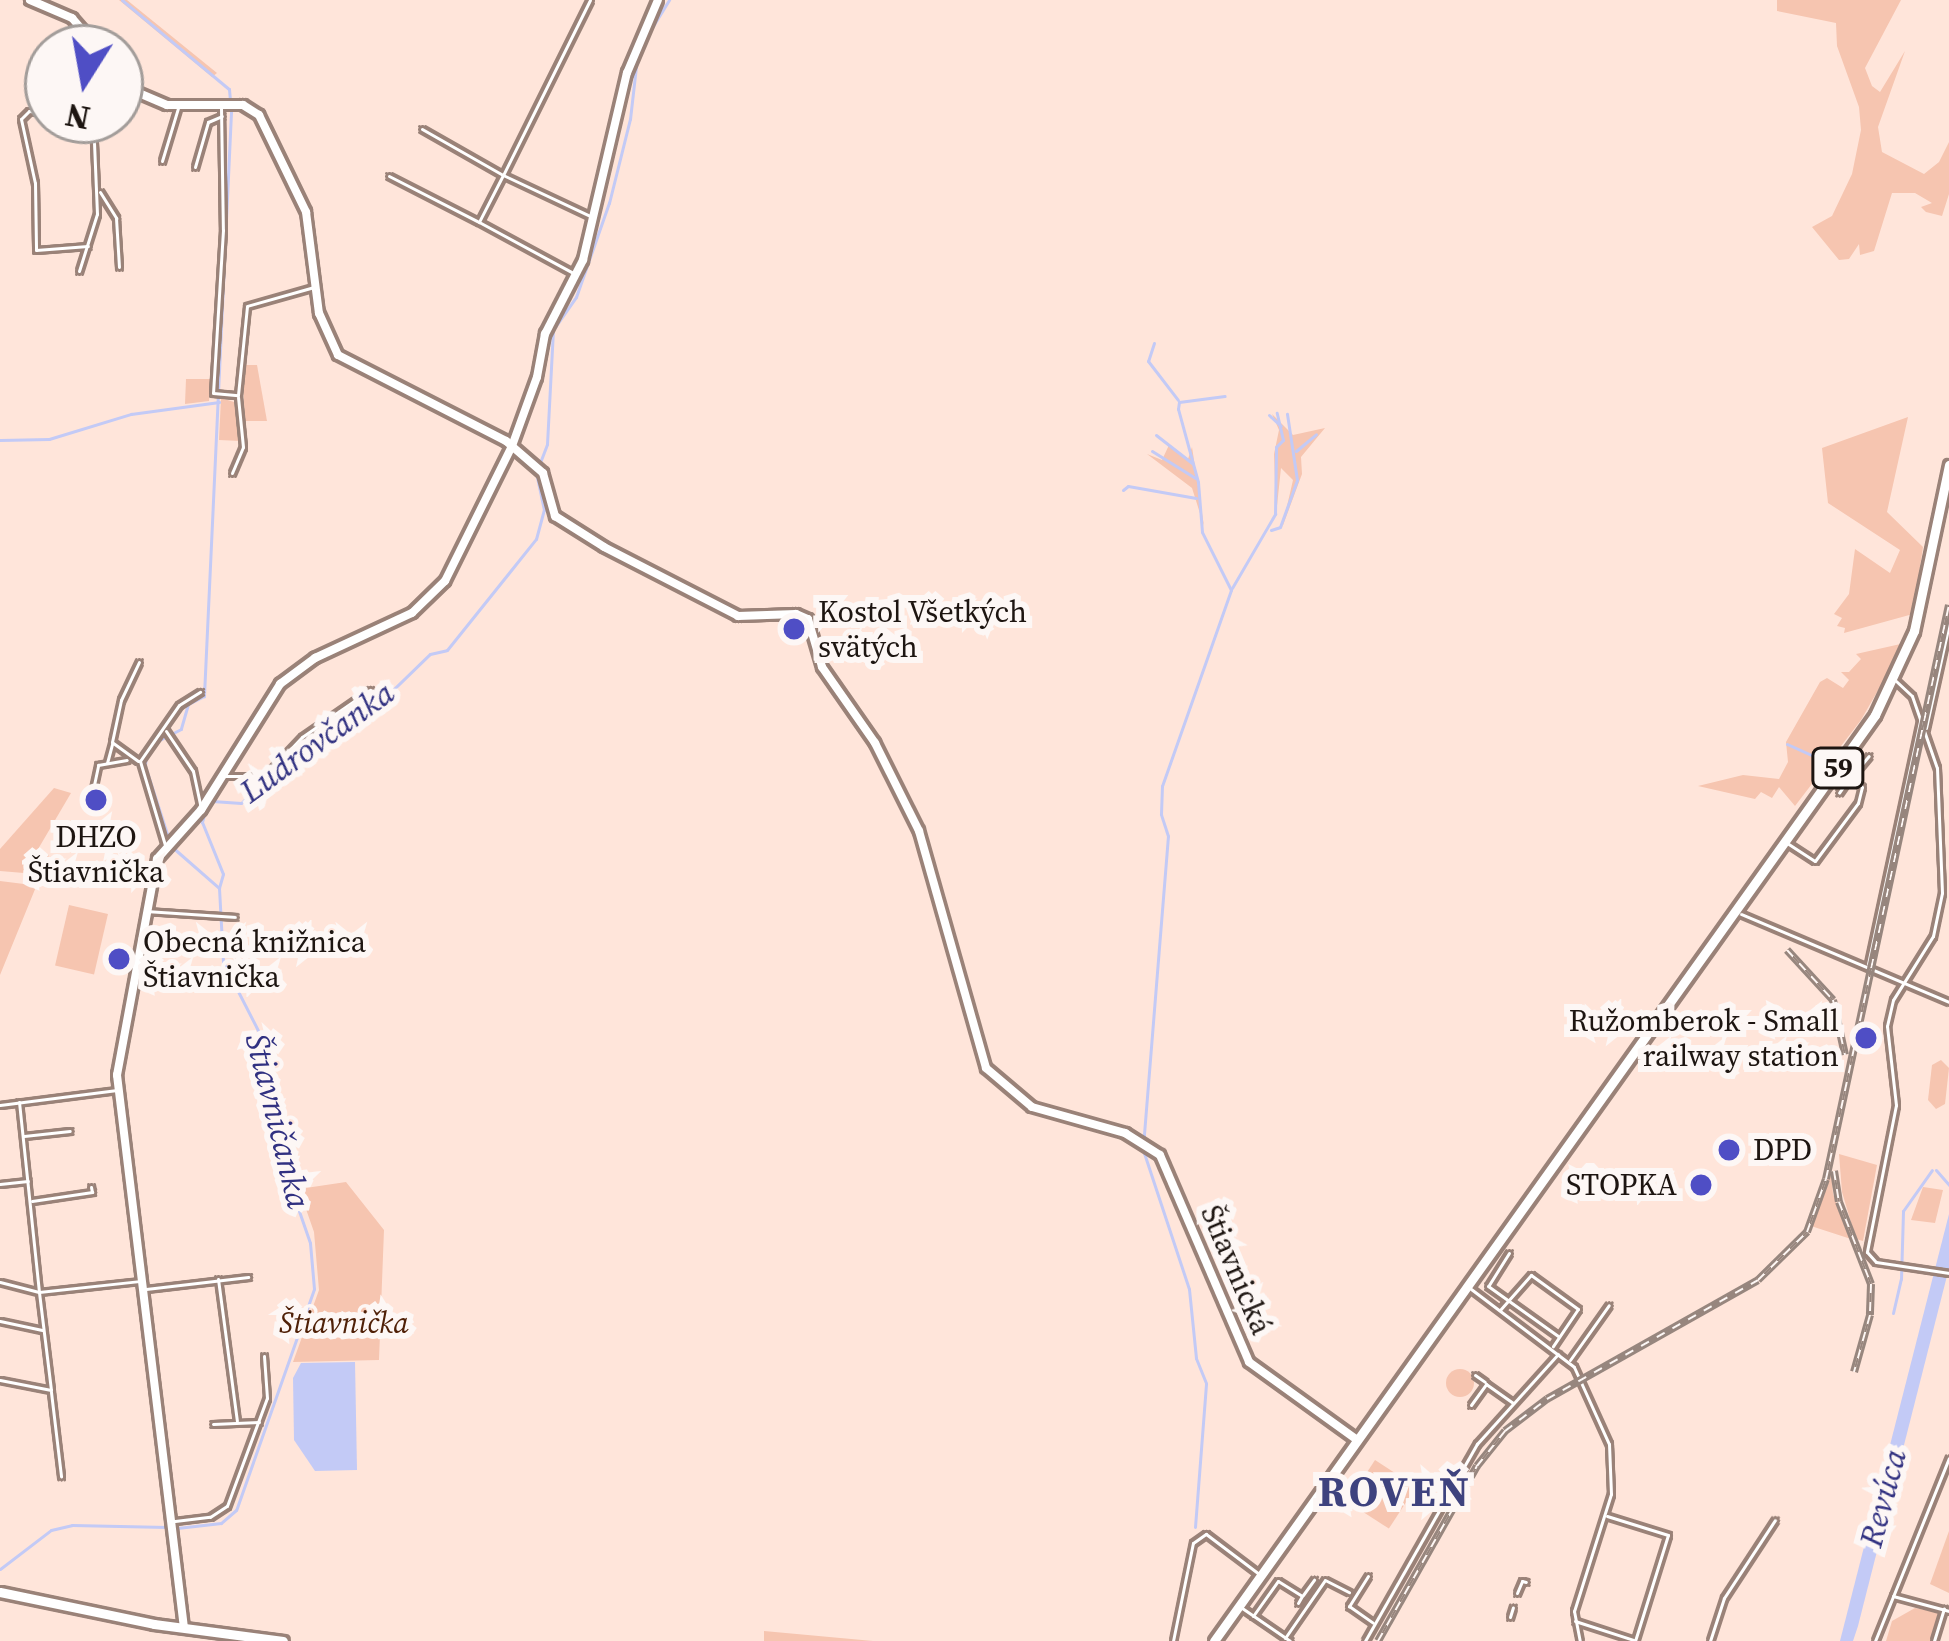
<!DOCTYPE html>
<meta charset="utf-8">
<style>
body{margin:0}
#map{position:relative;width:1949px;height:1641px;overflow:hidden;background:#ffe5da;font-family:"Source Serif 4",serif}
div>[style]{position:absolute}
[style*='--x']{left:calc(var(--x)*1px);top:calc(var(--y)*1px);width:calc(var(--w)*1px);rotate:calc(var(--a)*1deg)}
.green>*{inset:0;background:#f6c5b0;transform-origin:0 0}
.round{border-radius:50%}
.water>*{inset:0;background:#c3caf6}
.stream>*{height:3px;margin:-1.5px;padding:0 1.5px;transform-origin:1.5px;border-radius:1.5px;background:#c3caf6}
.roads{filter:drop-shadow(3px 0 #9a8278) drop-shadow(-3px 0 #9a8278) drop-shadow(0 3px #9a8278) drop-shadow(0 -3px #9a8278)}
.street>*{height:3px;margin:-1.5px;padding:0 1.5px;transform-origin:1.5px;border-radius:1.5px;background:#fff}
.secondary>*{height:8px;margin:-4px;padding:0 4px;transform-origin:4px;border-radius:4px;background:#fff}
.primary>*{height:9px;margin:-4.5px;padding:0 4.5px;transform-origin:4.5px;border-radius:4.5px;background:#fff}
.rail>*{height:8px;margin-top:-4px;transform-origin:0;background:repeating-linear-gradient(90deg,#fdf7f5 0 9px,#97867e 0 18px);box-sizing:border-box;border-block:3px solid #97867e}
.dots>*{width:33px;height:33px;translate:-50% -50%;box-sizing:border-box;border:6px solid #fdf7f5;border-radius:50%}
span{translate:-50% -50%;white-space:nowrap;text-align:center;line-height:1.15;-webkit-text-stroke:12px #fdf7f5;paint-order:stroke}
.shield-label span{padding:3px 9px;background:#fdf7f5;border:3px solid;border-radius:9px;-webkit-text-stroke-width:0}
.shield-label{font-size:27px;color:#1d1511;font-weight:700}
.poi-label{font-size:30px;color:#1d1511}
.left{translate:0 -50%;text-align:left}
.right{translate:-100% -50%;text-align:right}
.street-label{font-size:30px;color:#1d1511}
.park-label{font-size:30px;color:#4f2007;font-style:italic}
.water-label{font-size:33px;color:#313181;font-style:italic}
.district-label{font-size:42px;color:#3e427e;font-weight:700;letter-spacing:3px}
.north{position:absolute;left:24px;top:24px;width:120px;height:120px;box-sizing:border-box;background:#fdf7f5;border:3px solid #a39d9a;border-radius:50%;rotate:191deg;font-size:33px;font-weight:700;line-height:48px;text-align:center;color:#1d1511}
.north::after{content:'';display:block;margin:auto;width:42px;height:54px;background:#4f4ec5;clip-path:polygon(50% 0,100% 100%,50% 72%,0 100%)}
</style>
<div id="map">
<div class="green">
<div style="clip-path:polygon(119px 0,127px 0,217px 73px,212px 77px)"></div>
<div style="clip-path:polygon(1777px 0,1901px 0,1865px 68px,1872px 86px,1880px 92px,1905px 51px,1878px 127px,1882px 152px,1924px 174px,1939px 162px,1949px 142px,1949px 194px,1942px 216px,1926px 212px,1921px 207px,1932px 203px,1915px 193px,1892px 193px,1874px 251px,1860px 255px,1859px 244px,1849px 259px,1839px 260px,1812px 227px,1832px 216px,1852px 174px,1861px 130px,1859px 107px,1837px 46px,1836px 23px,1777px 11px)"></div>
<div style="clip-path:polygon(242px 365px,257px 365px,267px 421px,245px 421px)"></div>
<div style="clip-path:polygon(186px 379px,211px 379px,209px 401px,185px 404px)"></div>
<div style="clip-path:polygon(221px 398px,234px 402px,241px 441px,219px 440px)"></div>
<div style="clip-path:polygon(1272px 414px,1293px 435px,1325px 428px,1301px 457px,1302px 474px,1282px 528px,1293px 480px,1281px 468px,1276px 515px,1274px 454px,1279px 430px)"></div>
<div style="clip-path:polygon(1908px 417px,1887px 512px,1923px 547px,1913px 614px,1844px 633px,1845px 628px,1837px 626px,1842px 618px,1834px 614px,1849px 594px,1855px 549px,1890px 573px,1900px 550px,1828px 503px,1822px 448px)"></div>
<div style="clip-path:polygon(1169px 445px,1188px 459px,1192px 447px,1204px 526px,1192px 488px,1147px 454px,1162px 460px)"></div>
<div style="clip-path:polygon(1905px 643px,1861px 720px,1795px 806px,1779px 787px,1772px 798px,1761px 792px,1755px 799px,1698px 786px,1743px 775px,1779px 779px,1788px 762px,1786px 742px,1820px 682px,1827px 678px,1843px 688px,1849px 680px,1841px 672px,1849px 672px,1861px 659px,1856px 654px)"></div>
<div style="clip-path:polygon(54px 788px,71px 793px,24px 873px,0 871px,0 849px)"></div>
<div style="clip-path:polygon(43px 852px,49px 855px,0 975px,0 881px,24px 884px)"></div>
<div style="left:69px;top:905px;width:40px;height:62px;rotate:13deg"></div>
<div style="clip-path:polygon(1941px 1060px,1949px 1068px,1945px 1104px,1936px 1109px,1928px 1100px,1932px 1065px)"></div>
<div style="clip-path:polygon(1839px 1154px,1877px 1165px,1863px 1241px,1856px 1239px,1842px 1192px)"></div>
<div style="clip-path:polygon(1831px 1171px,1833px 1194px,1851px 1239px,1811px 1226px)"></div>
<div style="clip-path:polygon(346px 1182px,384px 1230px,379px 1360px,293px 1362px,319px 1290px,314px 1232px,299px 1189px)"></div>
<div style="clip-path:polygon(1923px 1187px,1943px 1190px,1935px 1223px,1911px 1220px)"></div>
<div class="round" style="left:1446px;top:1369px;width:28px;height:28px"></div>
<div style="left:1375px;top:1460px;width:49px;height:50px;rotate:33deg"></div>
<div style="clip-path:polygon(1949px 1531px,1949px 1593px,1930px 1584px)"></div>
<div style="clip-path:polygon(1915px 1608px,1941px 1613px,1931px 1641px,1886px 1641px,1892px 1621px)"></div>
<div style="clip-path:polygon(764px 1631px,873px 1641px,764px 1641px)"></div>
</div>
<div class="water">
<div style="clip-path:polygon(1949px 1214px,1949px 1268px,1858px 1626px,1853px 1641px,1840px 1641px)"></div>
<div style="clip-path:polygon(355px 1362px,357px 1470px,315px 1471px,294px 1440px,293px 1378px,301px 1363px)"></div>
</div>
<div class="stream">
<div style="--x:122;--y:0;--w:139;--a:39.8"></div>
<div style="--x:229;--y:89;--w:23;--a:85"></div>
<div style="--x:231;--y:112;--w:585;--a:92.65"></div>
<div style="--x:204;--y:696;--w:18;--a:153"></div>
<div style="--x:188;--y:704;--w:26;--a:106"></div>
<div style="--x:181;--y:729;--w:28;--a:153"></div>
<div style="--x:645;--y:39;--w:46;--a:-58.4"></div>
<div style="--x:1154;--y:343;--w:19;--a:108"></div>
<div style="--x:1148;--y:361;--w:49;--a:52.4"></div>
<div style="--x:1269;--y:415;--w:16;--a:43"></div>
<div style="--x:1156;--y:435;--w:46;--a:37.9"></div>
<div style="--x:0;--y:440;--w:49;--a:-1.2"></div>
<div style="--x:49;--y:439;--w:86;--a:-17"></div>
<div style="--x:131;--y:414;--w:89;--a:-7.8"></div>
<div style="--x:1152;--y:451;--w:51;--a:32.1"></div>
<div style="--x:1296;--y:451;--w:26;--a:-40"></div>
<div style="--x:1123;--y:490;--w:6;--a:-39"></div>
<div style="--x:1128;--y:486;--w:69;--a:10"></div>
<div style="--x:1271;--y:530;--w:9;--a:-18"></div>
<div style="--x:1280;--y:527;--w:50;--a:-70.1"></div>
<div style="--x:1297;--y:480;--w:67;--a:-98.6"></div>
<div style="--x:1232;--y:588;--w:86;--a:-59.8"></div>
<div style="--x:1275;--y:514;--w:67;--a:-89.1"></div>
<div style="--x:1276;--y:447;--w:10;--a:-45"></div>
<div style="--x:1283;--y:440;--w:28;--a:-103"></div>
<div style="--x:1787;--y:744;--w:44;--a:24.2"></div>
<div style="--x:146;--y:754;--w:12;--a:95"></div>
<div style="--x:145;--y:766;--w:84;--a:72"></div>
<div style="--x:171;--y:846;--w:64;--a:41.2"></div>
<div style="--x:219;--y:888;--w:74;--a:86.9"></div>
<div style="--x:223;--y:962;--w:92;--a:62.9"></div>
<div style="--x:265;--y:1044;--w:21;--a:95"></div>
<div style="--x:263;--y:1065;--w:99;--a:78.9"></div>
<div style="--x:282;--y:1162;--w:86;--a:70.9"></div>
<div style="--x:310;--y:1243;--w:46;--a:85"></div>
<div style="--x:314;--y:1289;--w:234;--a:109.4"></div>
<div style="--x:236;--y:1510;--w:20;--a:139"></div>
<div style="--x:221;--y:1523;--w:44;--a:173.5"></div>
<div style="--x:212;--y:801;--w:29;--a:4"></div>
<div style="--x:241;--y:803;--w:92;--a:-42.4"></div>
<div style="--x:309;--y:741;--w:65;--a:-24.6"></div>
<div style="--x:368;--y:714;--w:86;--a:-44.1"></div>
<div style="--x:430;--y:654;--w:17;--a:-13"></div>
<div style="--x:447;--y:650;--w:142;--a:-51.3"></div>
<div style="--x:536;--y:539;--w:30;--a:-75"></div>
<div style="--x:544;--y:510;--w:38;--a:-102"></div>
<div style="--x:536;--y:473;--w:31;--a:-69"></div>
<div style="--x:547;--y:444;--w:114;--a:-87"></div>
<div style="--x:553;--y:330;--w:40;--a:-55.1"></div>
<div style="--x:576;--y:297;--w:100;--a:-70.7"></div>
<div style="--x:609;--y:203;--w:87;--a:-76"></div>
<div style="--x:630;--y:119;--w:61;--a:-83.5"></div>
<div style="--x:206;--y:808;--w:15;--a:106"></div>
<div style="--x:202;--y:822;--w:56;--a:68"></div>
<div style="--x:223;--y:874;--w:15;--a:106"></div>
<div style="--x:1936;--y:1170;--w:20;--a:49"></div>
<div style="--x:1893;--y:1313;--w:35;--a:-77"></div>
<div style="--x:1901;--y:1279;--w:68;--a:-88.3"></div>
<div style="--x:1903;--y:1211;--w:50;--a:-54.7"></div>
<div style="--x:1195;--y:1527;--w:144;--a:-85.6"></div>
<div style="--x:1206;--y:1383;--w:27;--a:-112"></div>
<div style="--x:1196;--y:1358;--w:69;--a:-95.8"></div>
<div style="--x:1189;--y:1289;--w:143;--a:-108.3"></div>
<div style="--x:1144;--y:1153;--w:19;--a:-90"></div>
<div style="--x:1144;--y:1134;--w:299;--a:-85.4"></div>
<div style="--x:1168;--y:836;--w:23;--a:-108"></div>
<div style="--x:1161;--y:814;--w:28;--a:-88"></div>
<div style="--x:1162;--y:786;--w:208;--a:-70.6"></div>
<div style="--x:1231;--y:590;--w:65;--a:-116.6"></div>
<div style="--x:1202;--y:532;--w:50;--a:-94.6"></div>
<div style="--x:1198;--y:482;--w:76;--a:-105.3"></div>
<div style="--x:1178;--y:409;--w:7;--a:-82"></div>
<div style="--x:1179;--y:402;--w:46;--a:-7.4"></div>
<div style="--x:0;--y:1569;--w:64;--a:-37.4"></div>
<div style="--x:51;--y:1530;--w:22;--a:-13"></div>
<div style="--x:72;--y:1525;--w:95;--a:1.2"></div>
</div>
<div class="roads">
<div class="street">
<div style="--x:590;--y:0;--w:195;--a:116.4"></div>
<div style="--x:503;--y:175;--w:96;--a:25.2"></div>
<div style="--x:221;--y:108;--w:122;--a:89.1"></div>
<div style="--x:223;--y:230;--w:163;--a:93.5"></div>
<div style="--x:213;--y:393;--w:25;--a:5"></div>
<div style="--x:238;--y:395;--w:89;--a:-84.2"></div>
<div style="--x:247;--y:306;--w:70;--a:-15.8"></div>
<div style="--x:48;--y:113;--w:19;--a:-174"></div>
<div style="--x:29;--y:111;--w:11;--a:135"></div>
<div style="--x:21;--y:119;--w:66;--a:77.7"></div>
<div style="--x:35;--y:183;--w:67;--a:89.1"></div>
<div style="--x:36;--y:250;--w:52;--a:-4.4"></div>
<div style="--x:422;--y:129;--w:93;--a:29.6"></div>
<div style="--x:503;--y:175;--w:53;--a:117.1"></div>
<div style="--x:479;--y:222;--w:109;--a:28.4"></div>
<div style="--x:162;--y:161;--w:55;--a:-73.2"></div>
<div style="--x:195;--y:167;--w:47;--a:-73.9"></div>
<div style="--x:208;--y:122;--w:15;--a:-23"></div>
<div style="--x:389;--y:176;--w:99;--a:27.1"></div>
<div style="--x:100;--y:192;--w:31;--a:58"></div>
<div style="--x:116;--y:218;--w:49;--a:86.5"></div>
<div style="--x:79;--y:271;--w:60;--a:-72.5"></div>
<div style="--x:97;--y:214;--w:94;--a:-92.4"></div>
<div style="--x:232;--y:473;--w:28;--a:-67"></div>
<div style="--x:243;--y:447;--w:50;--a:-95.7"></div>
<div style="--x:1896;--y:681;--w:22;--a:43"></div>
<div style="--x:1912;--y:696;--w:76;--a:70.9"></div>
<div style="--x:1937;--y:768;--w:125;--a:87.7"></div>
<div style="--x:1942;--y:893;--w:44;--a:101.8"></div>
<div style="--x:1933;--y:936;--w:75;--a:122"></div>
<div style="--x:1893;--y:1000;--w:27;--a:103"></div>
<div style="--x:1887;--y:1026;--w:80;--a:83.5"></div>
<div style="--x:1896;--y:1105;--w:150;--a:101.2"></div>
<div style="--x:1867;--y:1252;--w:13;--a:48"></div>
<div style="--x:1876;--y:1262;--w:74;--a:8.6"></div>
<div style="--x:1926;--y:728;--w:107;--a:-77.5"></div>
<div style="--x:166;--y:731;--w:48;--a:56"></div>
<div style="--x:193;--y:771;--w:38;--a:78"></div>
<div style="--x:138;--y:761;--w:32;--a:-144"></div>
<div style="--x:112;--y:742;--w:43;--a:-77.9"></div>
<div style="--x:121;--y:700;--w:42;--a:-64.7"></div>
<div style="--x:107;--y:763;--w:20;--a:-75"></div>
<div style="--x:224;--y:776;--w:41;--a:0"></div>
<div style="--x:265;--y:776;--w:54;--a:-46.5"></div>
<div style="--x:302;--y:737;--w:83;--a:-34.7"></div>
<div style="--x:1852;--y:776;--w:26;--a:-50"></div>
<div style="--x:91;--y:799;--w:35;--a:-78"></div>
<div style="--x:98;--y:765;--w:29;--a:-10"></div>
<div style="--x:1787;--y:843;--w:33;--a:33"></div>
<div style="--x:1815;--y:861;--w:72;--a:-53.4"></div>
<div style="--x:1858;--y:803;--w:16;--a:-76"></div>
<div style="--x:1862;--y:787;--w:16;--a:-140"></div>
<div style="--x:1850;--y:777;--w:19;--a:125"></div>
<div style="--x:165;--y:845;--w:88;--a:-106.6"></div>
<div style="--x:140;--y:761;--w:68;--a:-55.1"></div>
<div style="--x:179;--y:705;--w:25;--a:-32"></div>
<div style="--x:147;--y:911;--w:88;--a:3.9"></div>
<div style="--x:1741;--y:914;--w:226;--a:22.9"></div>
<div style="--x:1868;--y:964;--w:249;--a:-77.9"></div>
<div style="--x:0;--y:1105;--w:118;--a:-7.3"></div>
<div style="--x:24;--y:1136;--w:46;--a:-6.2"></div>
<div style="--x:0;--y:1184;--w:28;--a:-6"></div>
<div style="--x:32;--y:1201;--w:61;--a:-8.5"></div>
<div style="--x:92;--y:1192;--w:5;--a:-101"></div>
<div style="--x:1509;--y:1253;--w:39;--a:122"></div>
<div style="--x:1488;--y:1286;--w:86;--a:35.5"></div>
<div style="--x:218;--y:1279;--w:143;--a:82.4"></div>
<div style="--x:0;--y:1282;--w:40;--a:14.4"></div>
<div style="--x:39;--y:1292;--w:191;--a:-96"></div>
<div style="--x:146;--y:1289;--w:103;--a:-6.7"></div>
<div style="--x:1471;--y:1289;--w:129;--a:37.1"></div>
<div style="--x:1574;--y:1367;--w:85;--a:65.6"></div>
<div style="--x:1609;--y:1444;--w:50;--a:87.7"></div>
<div style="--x:1611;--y:1494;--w:123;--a:107.5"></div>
<div style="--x:1574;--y:1611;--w:31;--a:79"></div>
<div style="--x:1500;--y:1310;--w:47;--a:-48.5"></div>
<div style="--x:1531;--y:1275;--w:58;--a:35.9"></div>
<div style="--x:1578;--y:1309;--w:45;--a:124"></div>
<div style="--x:0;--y:1321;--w:43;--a:12.1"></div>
<div style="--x:1570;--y:1360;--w:67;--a:-54.7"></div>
<div style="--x:1475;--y:1375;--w:12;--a:35"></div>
<div style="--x:0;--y:1380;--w:52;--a:11.1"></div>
<div style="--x:51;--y:1390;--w:99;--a:-97"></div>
<div style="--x:39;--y:1292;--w:103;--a:-6.2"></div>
<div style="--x:51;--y:1392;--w:85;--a:83.2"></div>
<div style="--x:1471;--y:1405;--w:26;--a:-54"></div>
<div style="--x:1486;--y:1384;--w:33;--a:35"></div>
<div style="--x:213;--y:1424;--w:46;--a:-2.5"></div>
<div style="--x:1607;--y:1516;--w:64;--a:17.3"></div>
<div style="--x:1668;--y:1535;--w:111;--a:107.3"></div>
<div style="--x:175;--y:1521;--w:35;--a:-7"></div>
<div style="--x:210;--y:1517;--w:20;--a:-33"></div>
<div style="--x:227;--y:1506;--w:115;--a:-69.7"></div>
<div style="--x:267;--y:1398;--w:42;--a:-94.1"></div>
<div style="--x:1368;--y:1576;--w:36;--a:122"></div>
<div style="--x:1349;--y:1606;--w:29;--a:35"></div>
<div style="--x:1517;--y:1593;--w:13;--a:-67"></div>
<div style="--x:1522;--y:1581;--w:4;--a:14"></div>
<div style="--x:1303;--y:1595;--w:19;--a:-54"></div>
<div style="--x:1893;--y:1596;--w:58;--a:15"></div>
<div style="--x:1242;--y:1608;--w:58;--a:34.5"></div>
<div style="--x:1253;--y:1616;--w:43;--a:-54.5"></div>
<div style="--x:1278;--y:1581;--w:28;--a:32"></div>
<div style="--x:1302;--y:1596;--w:8;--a:120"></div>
<div style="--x:1510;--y:1617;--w:10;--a:-73"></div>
<div style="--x:1575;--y:1621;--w:62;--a:17.9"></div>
<div style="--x:1285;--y:1638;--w:70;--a:-55.4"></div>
<div style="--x:1325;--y:1580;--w:27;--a:27"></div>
<div style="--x:1173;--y:1641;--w:100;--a:-78.5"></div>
<div style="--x:1193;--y:1543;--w:16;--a:-35"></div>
<div style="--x:1206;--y:1534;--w:66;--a:37"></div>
<div style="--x:1365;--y:1641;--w:227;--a:-60.4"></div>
<div style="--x:1477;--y:1444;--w:121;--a:-48"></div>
<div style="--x:1710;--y:1641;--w:45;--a:-72"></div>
<div style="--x:1724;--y:1598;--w:93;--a:-56.8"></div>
<div style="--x:1875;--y:1641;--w:197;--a:-68"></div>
<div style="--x:1934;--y:1641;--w:34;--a:-73"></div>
</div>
<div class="secondary">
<div style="--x:30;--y:0;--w:46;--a:23.2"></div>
<div style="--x:72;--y:18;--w:40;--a:49"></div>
<div style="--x:120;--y:85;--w:51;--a:23.1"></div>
<div style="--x:167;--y:105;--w:76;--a:0"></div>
<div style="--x:243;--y:105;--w:19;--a:32"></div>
<div style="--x:259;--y:115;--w:108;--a:64.1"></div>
<div style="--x:306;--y:212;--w:102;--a:82.7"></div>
<div style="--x:319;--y:313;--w:46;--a:65.7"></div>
<div style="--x:338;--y:355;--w:189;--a:27.1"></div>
<div style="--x:506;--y:441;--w:49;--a:40.9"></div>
<div style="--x:543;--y:473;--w:45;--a:74.4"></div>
<div style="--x:555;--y:516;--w:58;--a:32.3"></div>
<div style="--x:604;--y:547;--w:151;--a:27.2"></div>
<div style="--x:738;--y:616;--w:58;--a:-2"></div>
<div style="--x:796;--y:614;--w:13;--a:23"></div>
<div style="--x:808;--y:619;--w:50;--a:73.7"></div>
<div style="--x:822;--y:667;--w:93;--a:55.1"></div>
<div style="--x:875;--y:743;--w:98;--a:63.4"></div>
<div style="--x:919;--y:831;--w:246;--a:74.2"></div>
<div style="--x:986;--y:1068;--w:60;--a:40.3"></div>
<div style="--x:1032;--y:1107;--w:97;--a:15.6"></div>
<div style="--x:1125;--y:1133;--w:41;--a:32.2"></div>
<div style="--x:1160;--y:1155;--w:225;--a:66.7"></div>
<div style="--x:1249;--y:1362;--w:133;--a:35.8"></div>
<div style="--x:184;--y:1628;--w:557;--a:-96.91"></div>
<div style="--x:117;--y:1075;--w:220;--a:-79.5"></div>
<div style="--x:157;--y:859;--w:66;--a:-48.1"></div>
<div style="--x:201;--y:810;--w:149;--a:-57.9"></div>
<div style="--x:280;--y:684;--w:44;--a:-36.6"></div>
<div style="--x:315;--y:658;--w:107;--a:-24.9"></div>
<div style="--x:412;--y:613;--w:46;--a:-44.1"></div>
<div style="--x:445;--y:581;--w:151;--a:-63.6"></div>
<div style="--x:512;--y:446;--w:73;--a:-70.1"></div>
<div style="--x:537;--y:377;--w:44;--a:-79.5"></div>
<div style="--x:545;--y:334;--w:83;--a:-62.8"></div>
<div style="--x:583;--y:260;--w:192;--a:-76.8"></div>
<div style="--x:627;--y:73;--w:79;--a:-67"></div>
</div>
<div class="primary">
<div style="--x:0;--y:1592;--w:157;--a:11.7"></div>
<div style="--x:154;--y:1624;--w:130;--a:7.5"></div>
<div style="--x:1214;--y:1641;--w:1138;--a:-54.48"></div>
<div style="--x:1875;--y:715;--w:93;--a:-65.1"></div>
<div style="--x:1914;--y:631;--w:170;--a:-78.1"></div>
</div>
</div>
<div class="rail">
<div style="--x:1787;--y:950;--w:68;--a:47.4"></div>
<div style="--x:1833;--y:1000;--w:56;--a:77.7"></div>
<div style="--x:1834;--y:1171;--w:31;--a:81"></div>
<div style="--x:1839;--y:1202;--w:88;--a:68.7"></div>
<div style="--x:1871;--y:1284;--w:31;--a:92"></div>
<div style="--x:1870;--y:1315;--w:59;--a:105.7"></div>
<div style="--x:1378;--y:1641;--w:201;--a:-60.5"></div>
<div style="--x:1477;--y:1466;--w:45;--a:-51.3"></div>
<div style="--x:1505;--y:1431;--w:53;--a:-37.3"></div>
<div style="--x:1547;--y:1399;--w:242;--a:-29.4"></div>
<div style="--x:1758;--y:1280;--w:69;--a:-44.4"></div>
<div style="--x:1807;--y:1232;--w:56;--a:-70.3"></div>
<div style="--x:1826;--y:1179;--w:587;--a:-77.91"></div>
</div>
<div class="dots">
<div style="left:794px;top:629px;background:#4f4ec5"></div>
<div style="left:96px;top:800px;background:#4f4ec5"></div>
<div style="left:119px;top:959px;background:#4f4ec5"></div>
<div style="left:1866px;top:1038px;background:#4f4ec5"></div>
<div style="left:1729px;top:1150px;background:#4f4ec5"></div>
<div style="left:1701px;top:1185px;background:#4f4ec5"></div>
</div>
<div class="shield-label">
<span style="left:1838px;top:768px">59</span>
</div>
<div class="poi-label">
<span class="left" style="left:818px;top:629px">Kostol Všetkých<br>svätých</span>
<span style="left:96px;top:854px">DHZO<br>Štiavnička</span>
<span class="left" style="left:143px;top:959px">Obecná knižnica<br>Štiavnička</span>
<span class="right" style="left:1839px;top:1038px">Ružomberok - Small<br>railway station</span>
<span class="left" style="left:1753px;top:1150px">DPD</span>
<span class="right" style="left:1677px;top:1185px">STOPKA</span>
</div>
<div class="street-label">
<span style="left:1236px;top:1270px;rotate:67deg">Štiavnická</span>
</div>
<div class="park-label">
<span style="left:344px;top:1323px">Štiavnička</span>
</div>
<div class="water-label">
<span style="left:317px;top:742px;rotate:-36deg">Ludrovčanka</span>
<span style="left:278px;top:1121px;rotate:76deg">Štiavničanka</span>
<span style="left:1883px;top:1498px;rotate:-75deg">Revúca</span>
</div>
<div class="district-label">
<span style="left:1395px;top:1491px">ROVEŇ</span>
</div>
<div class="north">N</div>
</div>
